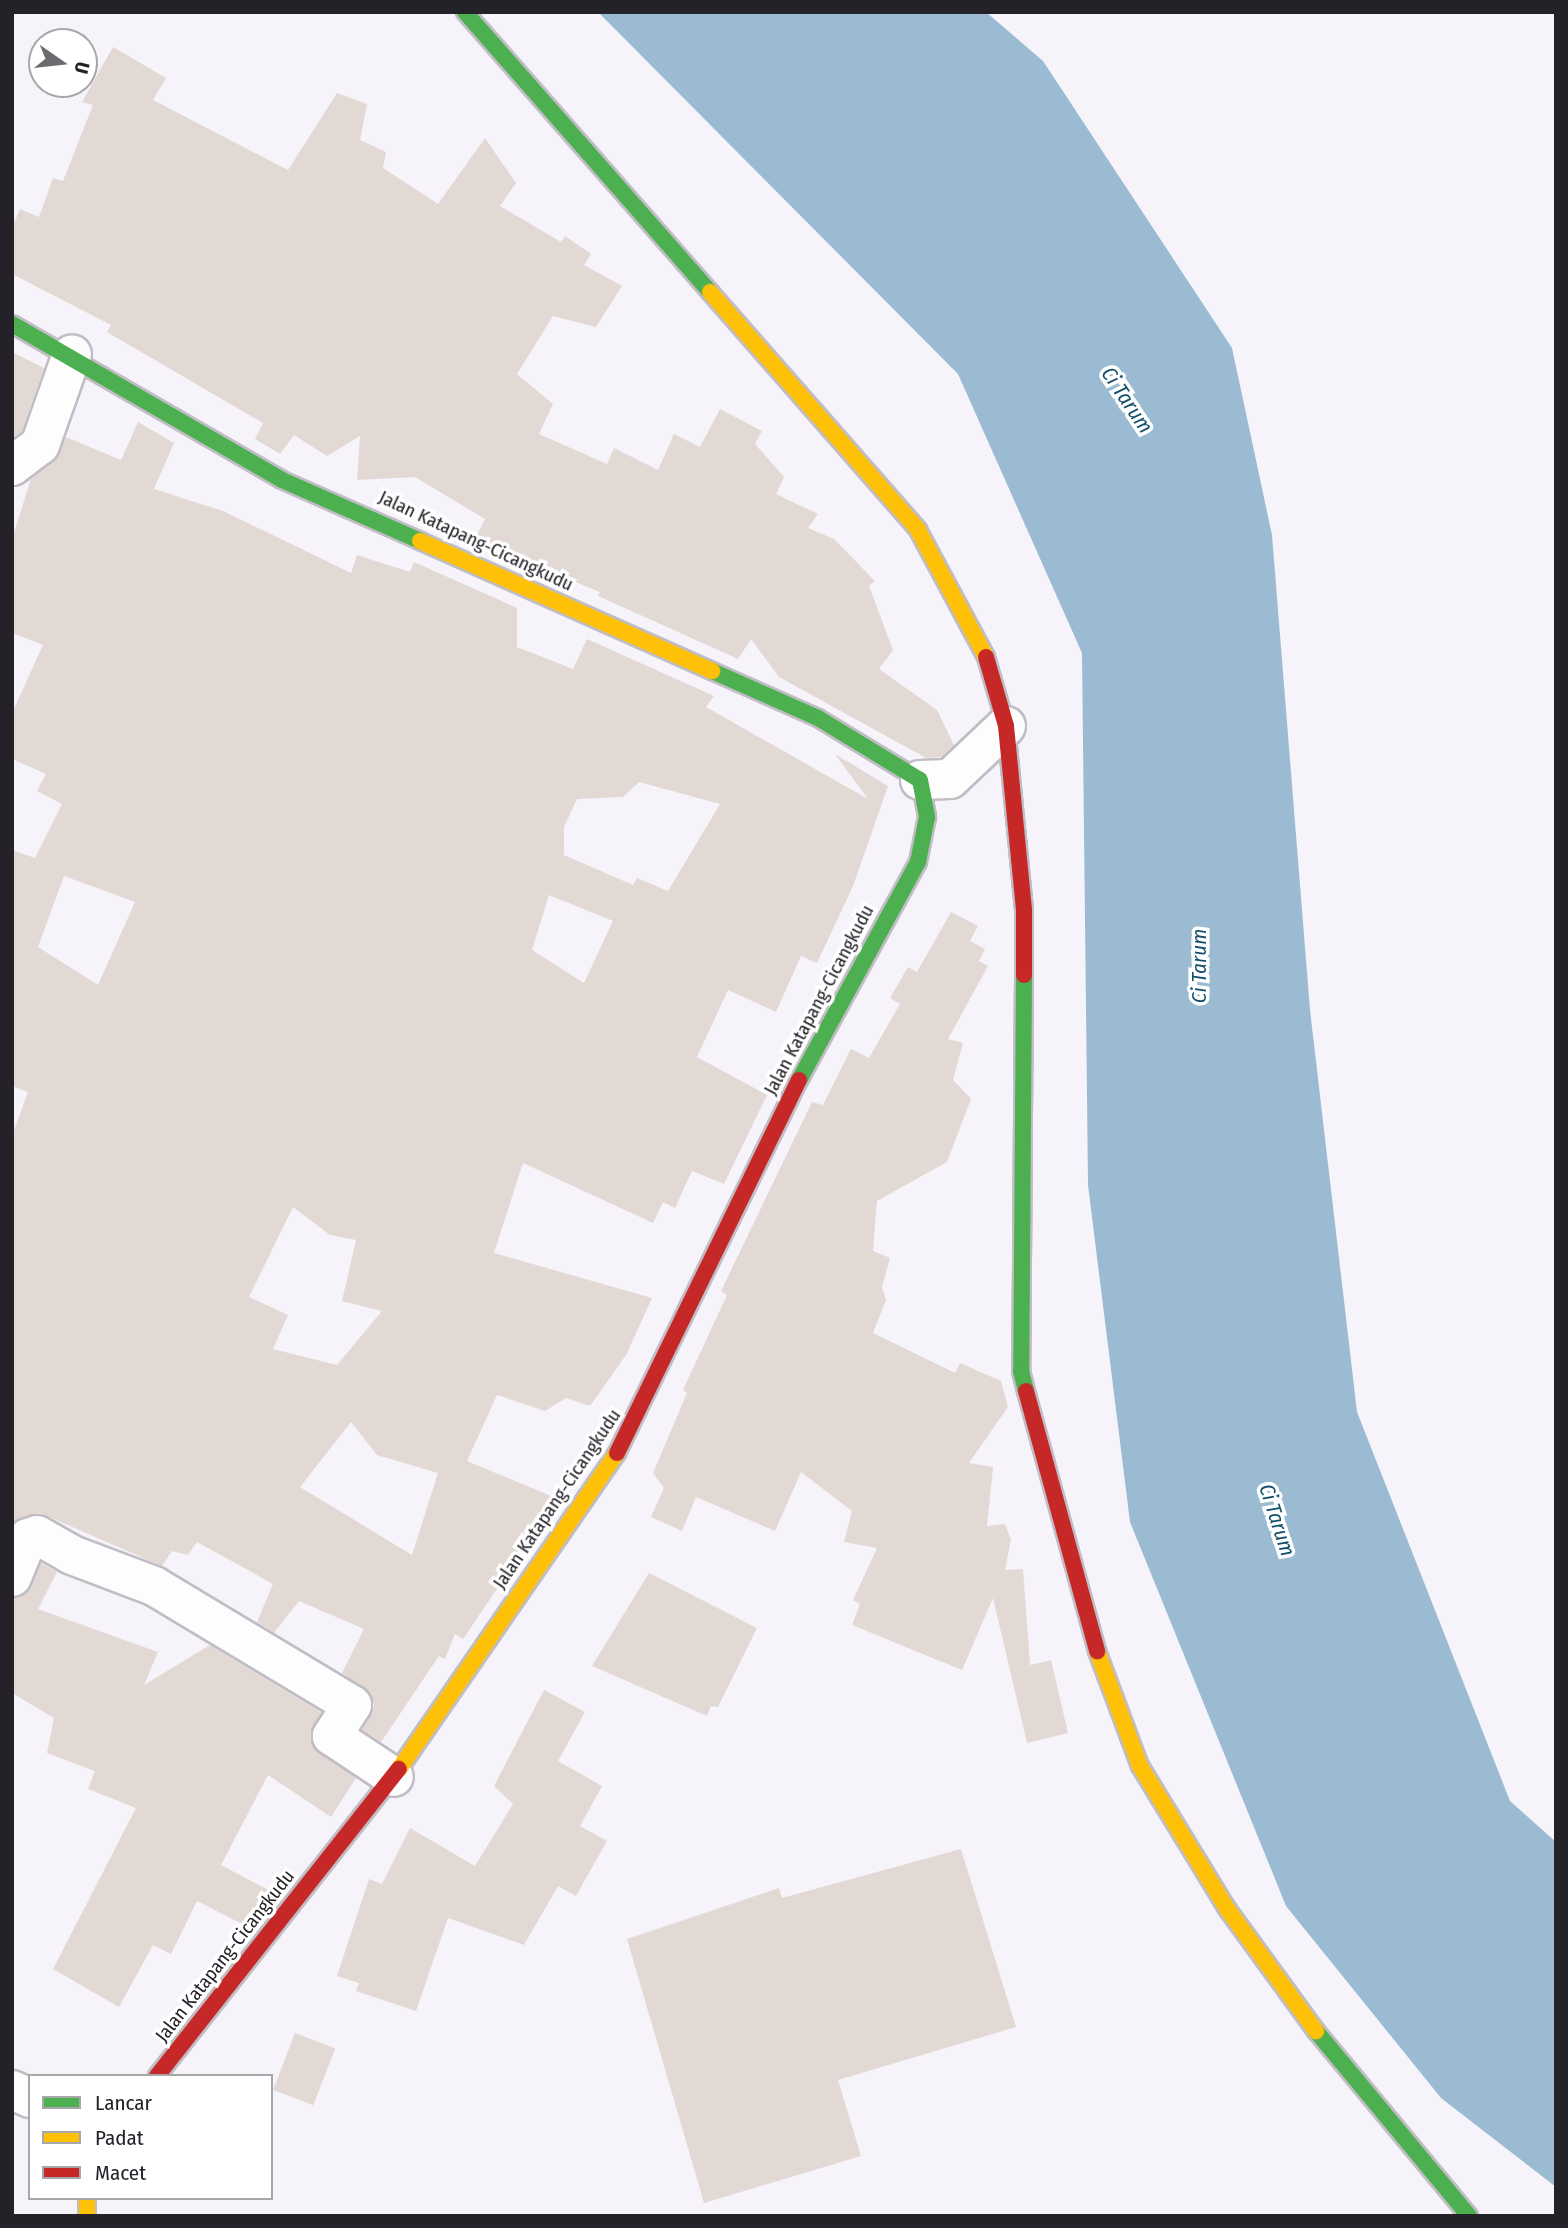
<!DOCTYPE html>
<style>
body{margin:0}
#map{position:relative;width:1568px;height:2228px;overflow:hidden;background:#f6f3fa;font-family:"Fira Sans Condensed",sans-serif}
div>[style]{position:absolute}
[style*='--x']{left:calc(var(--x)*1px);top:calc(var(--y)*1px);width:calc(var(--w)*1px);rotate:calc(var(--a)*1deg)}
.water>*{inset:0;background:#9abbd1}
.building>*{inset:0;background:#e2d9d5;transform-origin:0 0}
.roads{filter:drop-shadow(2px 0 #c0bdc4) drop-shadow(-2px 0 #c0bdc4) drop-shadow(0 2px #c0bdc4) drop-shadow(0 -2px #c0bdc4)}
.street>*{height:38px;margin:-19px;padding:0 19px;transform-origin:19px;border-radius:19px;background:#fefdfe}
.fast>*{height:16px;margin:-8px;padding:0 8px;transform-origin:8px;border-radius:8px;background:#4caf50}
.slow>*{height:16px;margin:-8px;padding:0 8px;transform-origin:8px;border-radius:8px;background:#ffc107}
.jam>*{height:16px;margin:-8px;padding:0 8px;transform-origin:8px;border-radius:8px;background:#c62828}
span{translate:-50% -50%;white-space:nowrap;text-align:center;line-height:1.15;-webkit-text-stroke:7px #fff;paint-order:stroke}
.street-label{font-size:19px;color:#242128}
.water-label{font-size:21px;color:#114f6d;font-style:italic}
.frame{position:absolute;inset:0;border:14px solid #242128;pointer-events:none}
.legend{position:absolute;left:28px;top:2074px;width:245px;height:126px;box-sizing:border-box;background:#fff;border:2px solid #a7a6a9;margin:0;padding:9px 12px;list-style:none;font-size:21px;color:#242128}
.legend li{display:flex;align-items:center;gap:14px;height:35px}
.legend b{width:35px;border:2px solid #a7a6a9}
.north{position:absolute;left:28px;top:28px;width:70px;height:70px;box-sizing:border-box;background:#fff;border:2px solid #a7a6a9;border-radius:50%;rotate:104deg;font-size:19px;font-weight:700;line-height:28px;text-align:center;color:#242128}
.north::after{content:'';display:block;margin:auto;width:24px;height:32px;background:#6e6a72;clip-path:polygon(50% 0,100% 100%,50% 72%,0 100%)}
</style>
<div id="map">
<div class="water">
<div style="clip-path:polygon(598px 12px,986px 12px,1043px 61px,1232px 348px,1272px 535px,1310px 1010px,1357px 1412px,1510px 1801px,1556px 1842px,1556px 2187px,1441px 2098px,1286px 1906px,1130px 1522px,1088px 1185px,1082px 653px,958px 374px)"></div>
</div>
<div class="building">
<div style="clip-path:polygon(113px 47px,166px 78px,153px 100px,288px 170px,337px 93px,367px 104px,360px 140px,386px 152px,383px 168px,438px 204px,485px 138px,516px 183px,500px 206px,561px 242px,565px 236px,591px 254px,584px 265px,622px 286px,596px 327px,553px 316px,517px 374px,553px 404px,539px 434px,607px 464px,614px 448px,658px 470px,674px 434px,700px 447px,720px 409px,762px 431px,755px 444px,784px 477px,776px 494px,818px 514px,808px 528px,834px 539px,875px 581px,869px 586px,893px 650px,879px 669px,937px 710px,954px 745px,941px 757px,926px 758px,779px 677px,751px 639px,738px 659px,598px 596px,600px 592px,474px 541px,485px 519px,415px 477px,357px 480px,360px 436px,327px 456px,294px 435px,280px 454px,255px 439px,263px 423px,107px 332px,111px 325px,12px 274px,12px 228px,20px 209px,39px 217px,53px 178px,63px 181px,93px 105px,82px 102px)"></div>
<div style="clip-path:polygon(12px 352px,44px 368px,22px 431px,12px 438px)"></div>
<div style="clip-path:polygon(evenodd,138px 422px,174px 443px,154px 489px,223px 511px,351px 573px,357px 555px,410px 572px,414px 562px,517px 608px,517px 647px,573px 669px,587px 639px,714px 696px,706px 707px,868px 799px,835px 754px,888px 786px,853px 886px,817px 963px,801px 956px,776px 1012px,728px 990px,697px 1057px,767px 1095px,724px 1184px,692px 1171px,675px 1208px,663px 1202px,653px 1223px,523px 1163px,494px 1253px,652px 1298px,626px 1355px,590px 1406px,566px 1398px,545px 1411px,497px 1395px,467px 1461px,558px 1499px,463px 1639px,455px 1634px,445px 1659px,439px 1656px,381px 1742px,362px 1730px,374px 1707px,371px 1694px,342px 1673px,364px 1629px,299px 1601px,274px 1633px,257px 1622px,273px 1584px,197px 1542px,188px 1555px,172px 1551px,162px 1566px,40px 1513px,12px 1523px,12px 1136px,28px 1092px,12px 1086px,12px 850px,35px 858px,62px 804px,37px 791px,46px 774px,12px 759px,12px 713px,43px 645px,12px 633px,12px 539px,31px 479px,54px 462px,66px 437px,121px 460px,138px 422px,639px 782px,720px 804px,668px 891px,637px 878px,633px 885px,564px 855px,564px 827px,577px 799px,623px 797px,639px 782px,138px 422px,64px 876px,135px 902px,98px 985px,38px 947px,64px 876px,138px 422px,549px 895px,613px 921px,584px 983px,532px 950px,549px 895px,138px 422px,293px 1207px,330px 1235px,356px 1240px,342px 1301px,382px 1311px,337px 1365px,273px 1349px,288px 1315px,249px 1297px,293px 1207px,138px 422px,351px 1422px,377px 1455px,438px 1473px,412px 1555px,300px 1487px,351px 1422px)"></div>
<div style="clip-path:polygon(951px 912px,978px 926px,970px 941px,985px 949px,979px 961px,988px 966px,948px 1039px,963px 1043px,953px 1080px,971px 1099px,947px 1162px,877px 1201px,873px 1251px,890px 1258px,882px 1287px,886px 1300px,873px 1333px,955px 1373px,960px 1363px,1001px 1381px,1008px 1407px,969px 1463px,993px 1467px,987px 1526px,1005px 1524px,1011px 1540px,1005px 1570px,1023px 1569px,1030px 1665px,1051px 1660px,1068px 1733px,1027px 1743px,993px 1598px,962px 1670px,852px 1625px,860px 1604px,853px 1600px,877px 1548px,844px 1542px,852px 1511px,801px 1472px,775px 1531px,696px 1497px,682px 1531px,651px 1517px,664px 1488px,653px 1473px,687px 1393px,683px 1390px,727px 1295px,721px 1291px,812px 1102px,823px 1105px,851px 1049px,869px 1058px,900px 1004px,890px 998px,908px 967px,917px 972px)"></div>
<div style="clip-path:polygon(41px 1563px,57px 1572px,38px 1609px,158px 1652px,144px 1685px,210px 1645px,321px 1712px,310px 1734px,313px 1746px,356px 1778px,331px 1817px,268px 1775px,221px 1865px,274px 1893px,246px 1926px,197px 1901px,171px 1954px,153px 1945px,119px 2007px,53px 1969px,136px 1808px,88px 1789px,95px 1771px,47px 1753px,54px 1718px,12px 1693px,12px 1598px,26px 1594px)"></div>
<div style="clip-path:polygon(649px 1573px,757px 1628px,718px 1707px,711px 1706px,707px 1716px,592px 1666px)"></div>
<div style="clip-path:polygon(544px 1690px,585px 1712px,558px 1761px,602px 1786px,580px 1826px,607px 1841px,576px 1896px,558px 1886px,524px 1945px,448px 1918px,416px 2011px,356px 1991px,359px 1983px,337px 1976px,369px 1879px,382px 1884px,410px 1828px,475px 1866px,513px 1804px,494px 1786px)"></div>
<div style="clip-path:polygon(961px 1849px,1016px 2027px,838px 2080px,861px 2156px,704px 2203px,627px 1939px,779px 1888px,782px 1898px)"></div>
<div style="left:295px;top:2033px;width:43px;height:61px;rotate:21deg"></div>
</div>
<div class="roads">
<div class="street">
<div style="--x:12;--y:466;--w:35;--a:-37"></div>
<div style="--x:40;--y:445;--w:96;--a:-70.6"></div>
<div style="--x:920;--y:780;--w:30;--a:-2"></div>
<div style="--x:950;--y:779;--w:77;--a:-43.4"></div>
<div style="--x:12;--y:1577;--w:42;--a:-67.7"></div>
<div style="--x:28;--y:1538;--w:9;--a:-18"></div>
<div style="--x:37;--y:1535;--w:40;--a:29.7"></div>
<div style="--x:72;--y:1555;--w:88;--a:20.7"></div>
<div style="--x:154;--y:1586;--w:231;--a:31"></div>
<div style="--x:352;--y:1705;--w:37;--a:123"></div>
<div style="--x:332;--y:1736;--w:74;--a:33.5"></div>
<div style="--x:12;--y:2090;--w:20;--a:24"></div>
</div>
<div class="fast">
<div style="--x:465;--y:12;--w:372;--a:48.8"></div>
<div style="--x:12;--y:324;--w:312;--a:30"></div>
<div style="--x:282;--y:480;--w:151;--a:23.8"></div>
<div style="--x:712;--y:671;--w:116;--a:23.9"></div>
<div style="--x:818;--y:718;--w:119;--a:31.3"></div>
<div style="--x:920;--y:780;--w:38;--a:79"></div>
<div style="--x:927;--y:817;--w:46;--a:101.3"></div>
<div style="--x:918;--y:862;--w:248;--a:118.6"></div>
<div style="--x:1024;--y:975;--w:396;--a:90.4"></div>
<div style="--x:1021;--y:1371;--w:21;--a:76"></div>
<div style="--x:1316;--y:2031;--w:240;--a:50.4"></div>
</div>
<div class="slow">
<div style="--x:710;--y:292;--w:316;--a:48.8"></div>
<div style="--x:918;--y:530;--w:144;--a:61.8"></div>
<div style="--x:420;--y:541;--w:320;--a:24"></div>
<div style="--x:1097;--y:1651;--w:123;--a:69.5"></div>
<div style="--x:1140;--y:1766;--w:169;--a:58.6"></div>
<div style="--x:1228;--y:1910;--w:150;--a:54"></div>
<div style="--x:399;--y:1769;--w:384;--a:-55.4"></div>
<div style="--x:87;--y:2198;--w:18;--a:90"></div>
</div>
<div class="jam">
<div style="--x:986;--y:657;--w:72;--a:73.8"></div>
<div style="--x:1006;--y:726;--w:186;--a:84.4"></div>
<div style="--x:1024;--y:911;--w:64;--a:90"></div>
<div style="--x:1026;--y:1391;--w:270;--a:74.7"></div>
<div style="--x:617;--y:1453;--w:415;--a:-64"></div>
<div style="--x:157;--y:2076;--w:391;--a:-51.8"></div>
</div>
</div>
<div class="street-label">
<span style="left:476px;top:541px;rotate:25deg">Jalan Katapang-Cicangkudu</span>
<span style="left:819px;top:1000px;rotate:-62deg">Jalan Katapang-Cicangkudu</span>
<span style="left:557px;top:1499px;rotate:-56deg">Jalan Katapang-Cicangkudu</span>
<span style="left:225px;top:1956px;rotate:-52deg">Jalan Katapang-Cicangkudu</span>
</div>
<div class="water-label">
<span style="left:1127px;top:400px;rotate:56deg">Ci Tarum</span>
<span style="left:1199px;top:966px;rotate:-90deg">Ci Tarum</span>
<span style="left:1277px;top:1520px;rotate:72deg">Ci Tarum</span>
</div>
<div class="frame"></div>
<ul class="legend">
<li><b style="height:9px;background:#4caf50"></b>Lancar</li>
<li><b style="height:9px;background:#ffc107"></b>Padat</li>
<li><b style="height:9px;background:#c62828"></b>Macet</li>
</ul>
<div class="north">U</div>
</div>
